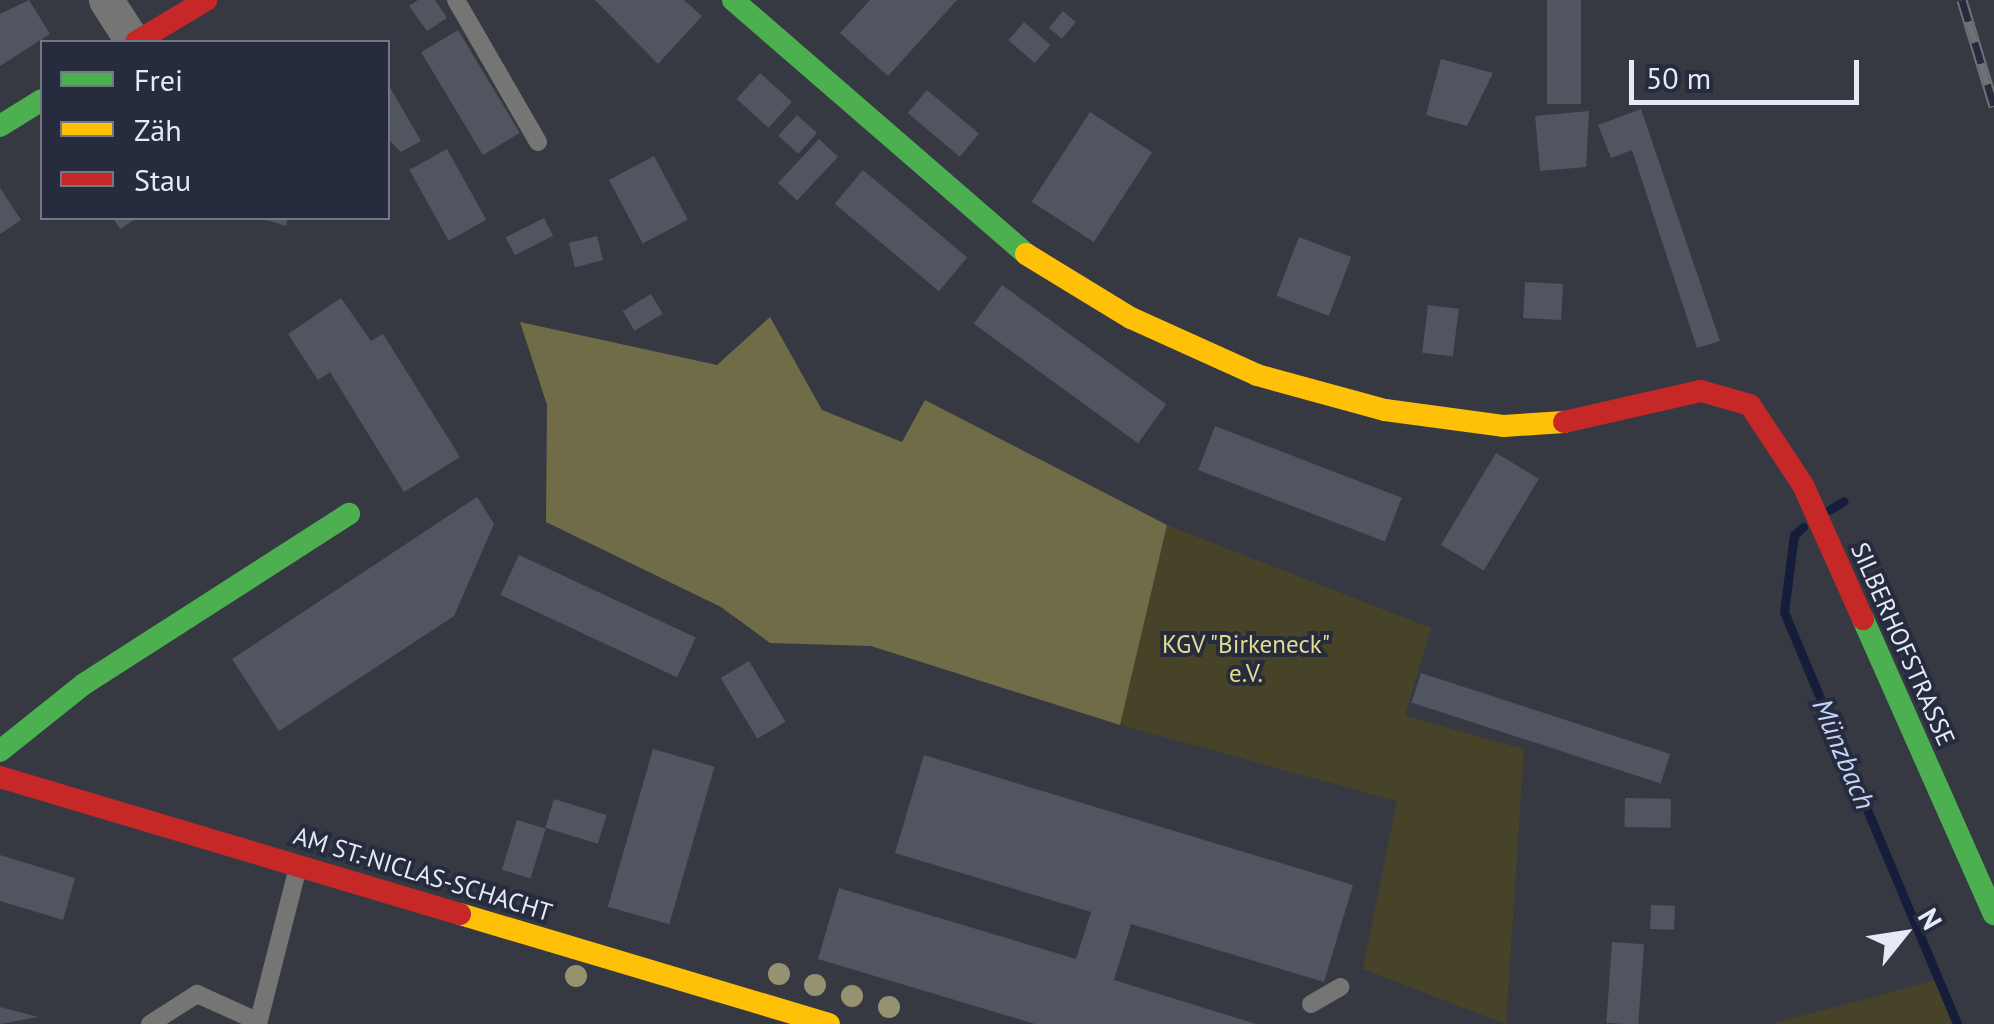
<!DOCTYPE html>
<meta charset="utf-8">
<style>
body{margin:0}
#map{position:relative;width:1994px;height:1024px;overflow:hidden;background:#363942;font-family:"PT Sans",sans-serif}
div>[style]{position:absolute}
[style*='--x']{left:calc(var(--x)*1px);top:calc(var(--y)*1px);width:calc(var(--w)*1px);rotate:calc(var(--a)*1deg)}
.green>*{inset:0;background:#464328}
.forest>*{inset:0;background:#706c47}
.stream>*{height:9px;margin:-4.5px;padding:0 4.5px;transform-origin:4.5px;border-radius:4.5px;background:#151d3b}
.building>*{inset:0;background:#515560;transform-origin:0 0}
.lane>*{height:18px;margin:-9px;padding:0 9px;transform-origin:9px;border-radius:9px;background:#757574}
.street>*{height:35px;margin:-17.5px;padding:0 17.5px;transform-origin:17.5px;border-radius:17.5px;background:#757574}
.fast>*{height:22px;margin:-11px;padding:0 11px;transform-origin:11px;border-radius:11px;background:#4caf50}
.slow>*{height:22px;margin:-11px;padding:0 11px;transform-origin:11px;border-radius:11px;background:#ffc107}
.jam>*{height:22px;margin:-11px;padding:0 11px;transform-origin:11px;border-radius:11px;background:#c62828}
.rail>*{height:11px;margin-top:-5.5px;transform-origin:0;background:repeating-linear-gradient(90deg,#262c3d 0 22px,#707075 0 44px);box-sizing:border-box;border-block:2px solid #707075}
.trees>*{width:22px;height:22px;margin:-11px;border-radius:50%;background:#96926f}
span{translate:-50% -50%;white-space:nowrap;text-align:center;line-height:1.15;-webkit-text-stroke:8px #262c3d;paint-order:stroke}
.street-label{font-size:25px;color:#e6eaf6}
.park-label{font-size:25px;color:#e4db93}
.water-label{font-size:28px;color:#c7d5fb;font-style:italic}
.legend{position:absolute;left:40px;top:40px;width:350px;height:180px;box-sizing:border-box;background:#262c3d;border:2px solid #737887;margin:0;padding:12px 18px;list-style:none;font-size:30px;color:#e6eaf6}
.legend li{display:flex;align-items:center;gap:20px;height:50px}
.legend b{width:50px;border:2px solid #737887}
.north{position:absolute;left:1854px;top:884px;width:100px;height:100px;-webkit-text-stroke:8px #262c3d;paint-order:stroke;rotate:60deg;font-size:28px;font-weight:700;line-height:40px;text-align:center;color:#e6eaf6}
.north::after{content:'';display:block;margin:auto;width:35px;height:45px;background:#e6eaf6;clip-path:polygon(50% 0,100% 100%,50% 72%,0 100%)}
.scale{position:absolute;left:1629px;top:60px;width:230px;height:45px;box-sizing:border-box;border:5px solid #e6eaf6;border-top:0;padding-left:12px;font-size:30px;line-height:35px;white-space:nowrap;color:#e6eaf6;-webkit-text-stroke:8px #262c3d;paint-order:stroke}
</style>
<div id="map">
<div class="green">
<div style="clip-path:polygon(1167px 525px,1431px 628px,1405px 716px,1524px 749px,1506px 1024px,1363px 969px,1397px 801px,1120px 725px)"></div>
<div style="clip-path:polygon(1937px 980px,1952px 1024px,1770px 1024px,1771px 1024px)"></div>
</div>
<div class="forest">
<div style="clip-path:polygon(770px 317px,822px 410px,902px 442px,925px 400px,1167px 525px,1120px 725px,871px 646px,770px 643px,721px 607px,546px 522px,547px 405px,520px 322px,717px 365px)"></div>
</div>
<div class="stream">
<div style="--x:1829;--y:510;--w:17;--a:-31"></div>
<div style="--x:1803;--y:527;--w:12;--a:138"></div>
<div style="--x:1794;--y:535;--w:78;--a:97.4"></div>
<div style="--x:1784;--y:612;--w:447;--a:67.2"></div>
</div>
<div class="building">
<div style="clip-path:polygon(29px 0,50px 34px,0 66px,0 14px)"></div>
<div style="clip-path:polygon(418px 0,435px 0,447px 18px,427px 31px,409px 6px)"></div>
<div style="clip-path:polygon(595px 0,684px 0,702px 16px,658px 64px)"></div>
<div style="clip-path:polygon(870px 0,957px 0,888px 76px,840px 33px)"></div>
<div style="left:1547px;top:0;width:34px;height:104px"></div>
<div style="left:1063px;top:11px;width:17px;height:22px;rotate:40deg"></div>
<div style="left:1024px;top:22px;width:35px;height:24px;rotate:41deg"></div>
<div style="left:458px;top:30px;width:120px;height:43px;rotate:59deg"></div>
<div style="clip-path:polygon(1441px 59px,1493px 73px,1467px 126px,1426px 115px)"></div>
<div style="left:760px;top:73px;width:43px;height:35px;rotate:42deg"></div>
<div style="clip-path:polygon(388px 84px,421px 141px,401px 152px,388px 139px)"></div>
<div style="left:927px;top:90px;width:68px;height:30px;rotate:40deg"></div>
<div style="clip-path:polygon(1641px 109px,1720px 341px,1697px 348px,1632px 150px,1611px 158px,1598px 125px)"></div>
<div style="clip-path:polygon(1589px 111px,1586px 167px,1540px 171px,1535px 116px)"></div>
<div style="left:1090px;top:112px;width:74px;height:107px;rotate:33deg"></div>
<div style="left:797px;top:115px;width:27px;height:28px;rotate:42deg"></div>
<div style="left:819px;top:139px;width:26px;height:60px;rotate:43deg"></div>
<div style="left:447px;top:149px;width:81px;height:43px;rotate:61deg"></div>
<div style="left:654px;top:156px;width:72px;height:51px;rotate:62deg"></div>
<div style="left:863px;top:170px;width:136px;height:44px;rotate:40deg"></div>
<div style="clip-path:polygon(0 188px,21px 220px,0 234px)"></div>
<div style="clip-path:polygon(113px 218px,137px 218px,120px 229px)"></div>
<div style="clip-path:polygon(260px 218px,288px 218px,286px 226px)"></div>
<div style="left:544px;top:218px;width:20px;height:43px;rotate:63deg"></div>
<div style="left:597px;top:236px;width:25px;height:29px;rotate:76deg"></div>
<div style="left:1299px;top:237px;width:56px;height:63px;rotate:21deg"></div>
<div style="left:1525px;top:282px;width:38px;height:36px;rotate:3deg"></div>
<div style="left:1002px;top:285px;width:203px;height:48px;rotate:36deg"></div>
<div style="left:651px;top:294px;width:23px;height:33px;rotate:59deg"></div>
<div style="clip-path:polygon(341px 298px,371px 341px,383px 334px,460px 457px,404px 492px,330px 372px,318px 380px,288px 334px)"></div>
<div style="left:1428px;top:305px;width:31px;height:48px;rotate:7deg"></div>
<div style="left:1215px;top:426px;width:200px;height:47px;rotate:21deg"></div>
<div style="left:1496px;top:453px;width:50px;height:107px;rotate:31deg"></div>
<div style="clip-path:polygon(477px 497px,494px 524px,454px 616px,279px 731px,232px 659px)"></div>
<div style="left:519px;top:555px;width:195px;height:44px;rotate:25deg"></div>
<div style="left:749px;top:661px;width:71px;height:33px;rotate:59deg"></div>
<div style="left:1421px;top:673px;width:262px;height:31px;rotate:18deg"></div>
<div style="left:653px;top:749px;width:64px;height:164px;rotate:16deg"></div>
<div style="clip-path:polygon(924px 755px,1353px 885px,1324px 982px,1131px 924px,1114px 980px,1256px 1024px,1035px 1024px,818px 959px,839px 888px,1076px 959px,1091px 912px,895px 853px)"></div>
<div style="left:1625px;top:798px;width:46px;height:29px;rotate:1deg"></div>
<div style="left:554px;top:799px;width:55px;height:30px;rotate:17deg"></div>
<div style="left:517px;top:820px;width:30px;height:52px;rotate:17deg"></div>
<div style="clip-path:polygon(0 855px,75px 878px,63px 920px,0 901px)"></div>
<div style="left:1651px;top:905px;width:24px;height:24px;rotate:2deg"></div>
<div style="left:1612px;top:942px;width:32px;height:81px;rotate:4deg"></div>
<div style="clip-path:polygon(0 1007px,38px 1017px,0 1024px)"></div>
</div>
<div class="lane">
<div style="--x:456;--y:0;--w:164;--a:60"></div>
<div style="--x:1311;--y:1004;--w:34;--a:-30"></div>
<div style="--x:150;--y:1024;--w:56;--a:-32.6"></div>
<div style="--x:197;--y:994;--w:66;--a:24.2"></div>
<div style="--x:258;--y:1024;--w:158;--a:-75.7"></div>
</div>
<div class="street">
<div style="--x:106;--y:0;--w:50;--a:57.3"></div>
</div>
<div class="fast">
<div style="--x:733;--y:0;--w:388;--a:40.9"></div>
<div style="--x:0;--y:126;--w:49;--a:-31.8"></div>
<div style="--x:1863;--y:619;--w:323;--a:66.1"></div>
<div style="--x:0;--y:751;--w:107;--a:-38.6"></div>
<div style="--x:84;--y:684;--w:315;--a:-32.7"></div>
</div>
<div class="slow">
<div style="--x:1026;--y:254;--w:123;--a:31.4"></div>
<div style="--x:1131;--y:318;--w:138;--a:24.3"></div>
<div style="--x:1257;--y:375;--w:133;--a:15.3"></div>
<div style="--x:1385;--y:410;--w:119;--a:7.7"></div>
<div style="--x:1503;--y:426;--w:61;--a:-3.8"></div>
<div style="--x:460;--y:914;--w:385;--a:16.6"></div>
</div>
<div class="jam">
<div style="--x:136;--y:42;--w:82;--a:-31"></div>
<div style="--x:1564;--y:422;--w:140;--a:-12.8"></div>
<div style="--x:1701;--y:391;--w:51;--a:15.9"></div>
<div style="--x:1750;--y:405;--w:96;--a:56.5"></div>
<div style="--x:1803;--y:485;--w:147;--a:65.9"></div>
<div style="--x:0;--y:777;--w:480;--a:16.6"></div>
</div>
<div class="rail">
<div style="--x:1962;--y:0;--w:111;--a:73.2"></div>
</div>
<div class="trees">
<div style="left:779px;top:974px"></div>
<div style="left:576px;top:976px"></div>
<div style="left:815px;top:985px"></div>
<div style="left:852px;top:996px"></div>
<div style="left:889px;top:1007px"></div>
</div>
<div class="street-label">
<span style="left:1903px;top:644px;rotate:66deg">SILBERHOFSTRASSE</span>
<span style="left:423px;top:874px;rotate:17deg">AM ST.-NICLAS-SCHACHT</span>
</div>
<div class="park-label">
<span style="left:1246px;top:659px">KGV "Birkeneck"<br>e.V.</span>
</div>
<div class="water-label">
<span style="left:1844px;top:754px;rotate:67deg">Münzbach</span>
</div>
<ul class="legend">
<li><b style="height:12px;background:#4caf50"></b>Frei</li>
<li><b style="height:12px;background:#ffc107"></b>Zäh</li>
<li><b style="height:12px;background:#c62828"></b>Stau</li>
</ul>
<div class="north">N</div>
<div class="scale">50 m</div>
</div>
